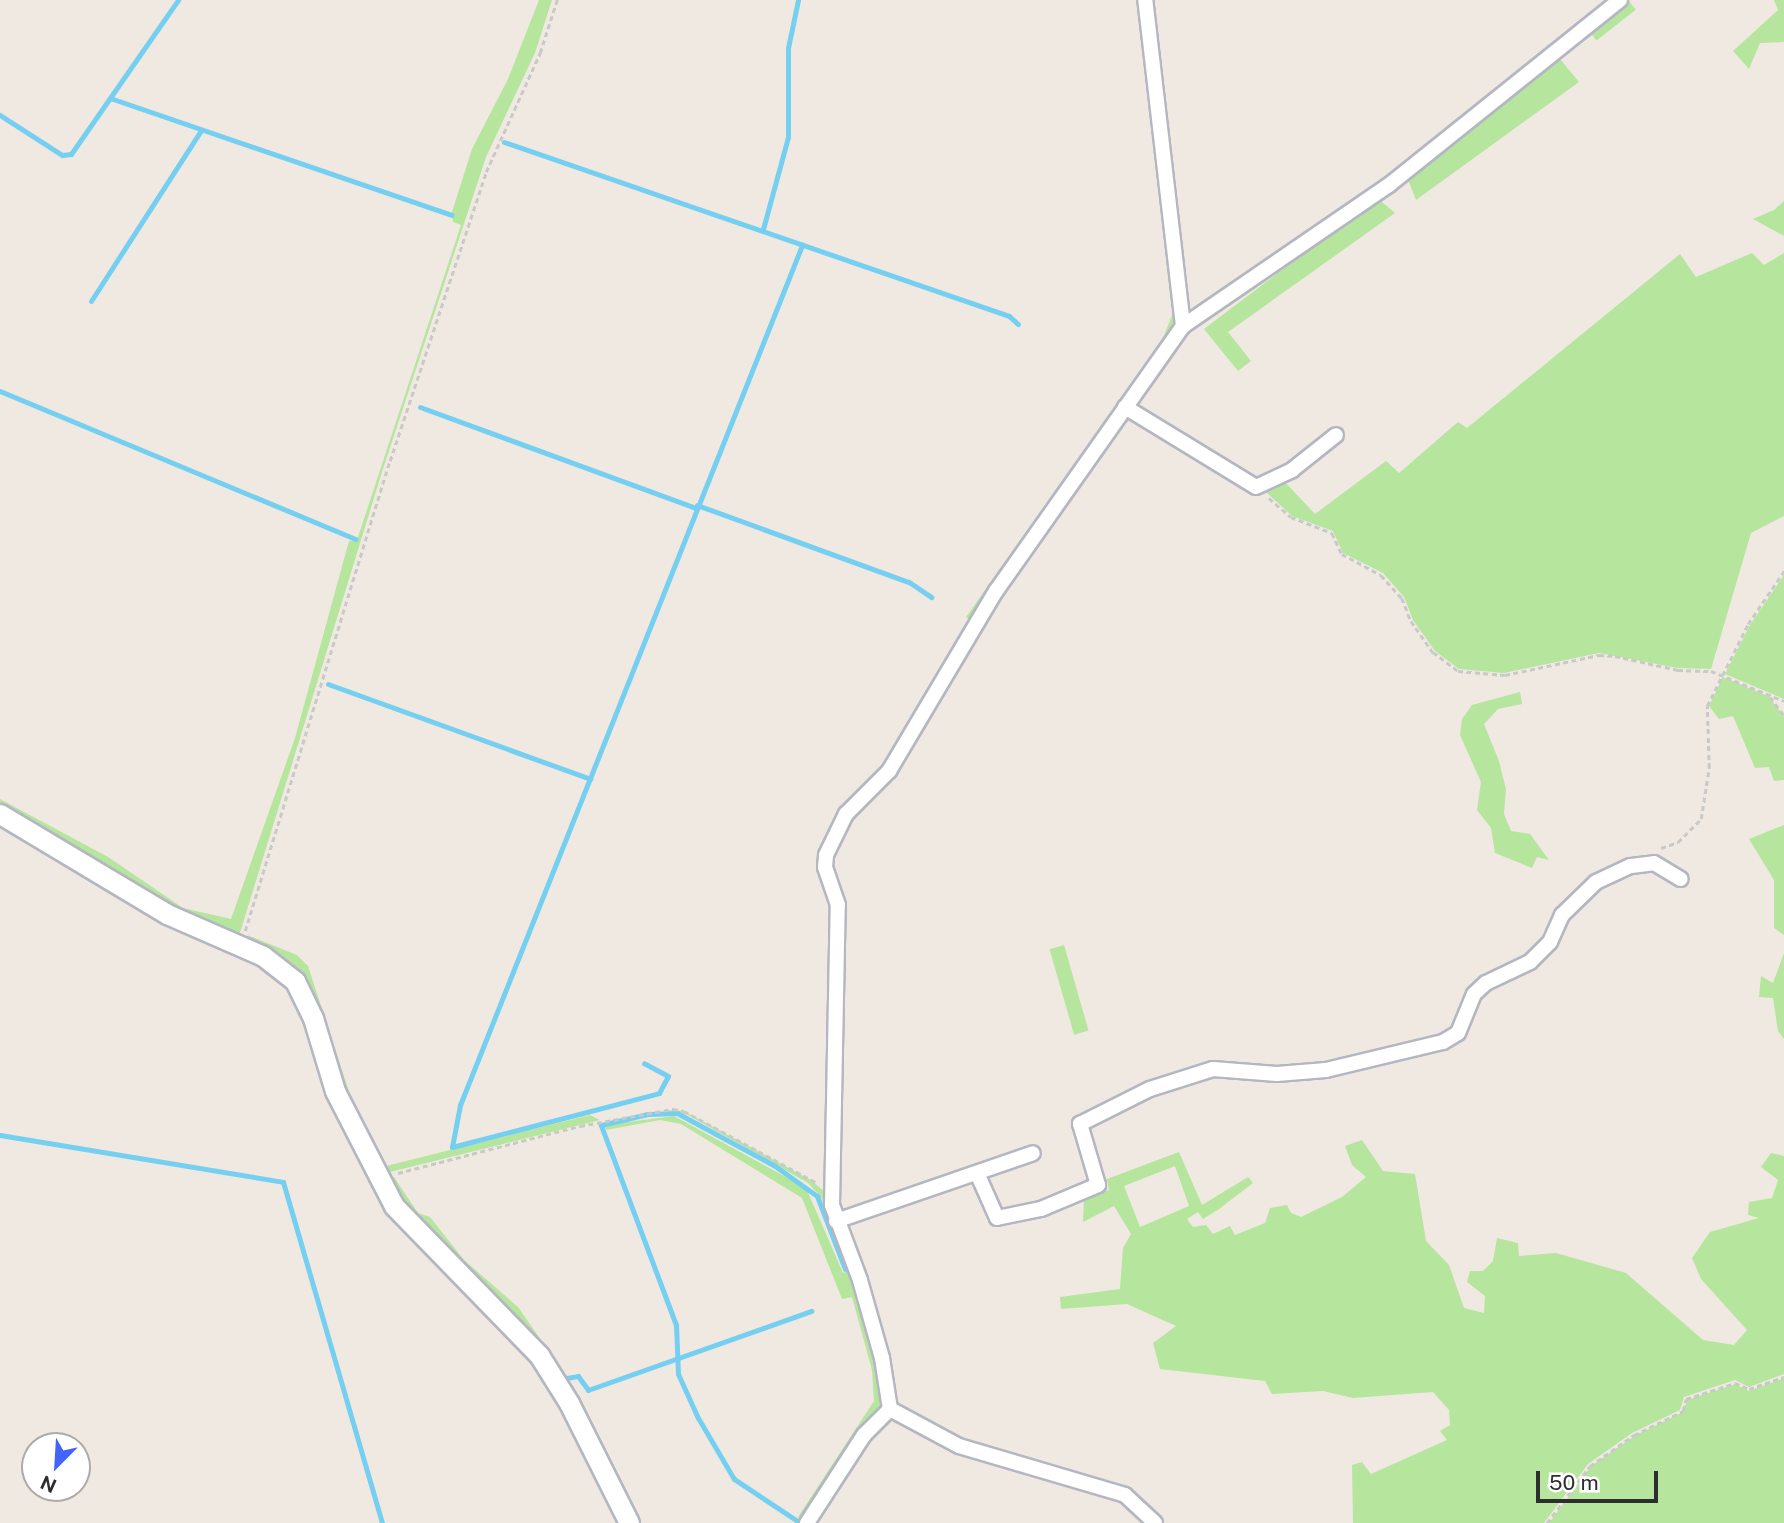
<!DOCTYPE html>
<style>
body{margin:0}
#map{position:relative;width:1784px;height:1523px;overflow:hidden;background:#efe9e1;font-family:"Public Sans",sans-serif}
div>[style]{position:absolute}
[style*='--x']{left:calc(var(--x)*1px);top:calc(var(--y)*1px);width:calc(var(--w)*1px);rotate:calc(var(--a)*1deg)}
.green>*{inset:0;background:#b6e59e;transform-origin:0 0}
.stream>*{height:5px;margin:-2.5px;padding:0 2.5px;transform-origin:2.5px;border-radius:2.5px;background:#75cff0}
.path>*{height:2.5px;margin-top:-1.25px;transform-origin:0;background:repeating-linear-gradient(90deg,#c9c9c9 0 5px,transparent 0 8.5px)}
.roads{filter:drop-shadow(2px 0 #b4b7c1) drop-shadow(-2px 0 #b4b7c1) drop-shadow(0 2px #b4b7c1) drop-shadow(0 -2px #b4b7c1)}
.street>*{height:14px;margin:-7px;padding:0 7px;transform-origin:7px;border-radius:7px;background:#fff}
.secondary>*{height:19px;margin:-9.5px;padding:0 9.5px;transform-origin:9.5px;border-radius:9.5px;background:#fff}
span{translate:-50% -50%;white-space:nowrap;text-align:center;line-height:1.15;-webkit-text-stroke:6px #fff;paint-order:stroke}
.north{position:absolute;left:21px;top:1432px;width:70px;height:70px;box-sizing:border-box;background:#fff;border:2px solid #ababab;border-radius:50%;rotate:204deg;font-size:19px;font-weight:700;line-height:28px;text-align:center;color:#2e2e2e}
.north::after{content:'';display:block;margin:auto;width:24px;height:32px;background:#4264fb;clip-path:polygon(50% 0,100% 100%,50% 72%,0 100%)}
.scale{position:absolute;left:1536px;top:1471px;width:122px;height:32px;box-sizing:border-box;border:4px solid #2e2e2e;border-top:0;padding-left:9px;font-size:21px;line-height:24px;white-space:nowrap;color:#2e2e2e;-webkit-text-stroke:5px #fff;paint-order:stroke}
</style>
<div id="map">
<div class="green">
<div style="clip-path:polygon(539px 0,552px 0,535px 53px,486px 157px,382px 472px,239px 936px,204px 925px,0 810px,0 799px,108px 857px,183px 908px,231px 919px,295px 738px,349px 541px,357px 540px,461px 225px,453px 222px,452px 212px,472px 149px,508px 79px)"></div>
<div style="clip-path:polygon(1774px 0,1784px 0,1784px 42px,1760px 43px,1749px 69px,1733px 51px,1778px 10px)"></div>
<div style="left:1629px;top:1px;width:11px;height:50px;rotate:52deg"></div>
<div style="clip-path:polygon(1560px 59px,1579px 82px,1416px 200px,1407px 177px)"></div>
<div style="clip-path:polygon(1784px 201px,1784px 236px,1753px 219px,1774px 210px)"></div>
<div style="clip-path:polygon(1372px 202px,1382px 202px,1395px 213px,1228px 332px,1251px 361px,1238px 371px,1204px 329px)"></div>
<div style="clip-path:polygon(1752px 253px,1764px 265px,1784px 253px,1784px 516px,1751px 533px,1711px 669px,1678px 668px,1599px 653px,1504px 673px,1459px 669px,1435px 651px,1413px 620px,1404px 597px,1383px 573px,1343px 553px,1333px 531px,1292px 516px,1266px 492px,1284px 481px,1315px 514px,1386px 461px,1399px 473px,1458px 422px,1467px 428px,1680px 254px,1696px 277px)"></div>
<div style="clip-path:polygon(1177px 302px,1172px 332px,971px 621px,966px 617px,1162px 341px)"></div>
<div style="clip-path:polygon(1784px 575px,1784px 699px,1725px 674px,1750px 625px)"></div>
<div style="clip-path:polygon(1723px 677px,1768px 696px,1784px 716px,1784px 780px,1774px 781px,1769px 767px,1755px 768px,1733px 716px,1719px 719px,1709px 706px)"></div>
<div style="clip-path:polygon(1520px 692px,1522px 704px,1498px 709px,1484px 724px,1499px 761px,1506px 789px,1504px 814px,1511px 831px,1530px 834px,1549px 860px,1537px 857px,1532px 868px,1495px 853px,1491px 828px,1477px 810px,1481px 782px,1460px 735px,1462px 719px,1472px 705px)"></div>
<div style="clip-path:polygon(1784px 825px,1784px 935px,1774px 928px,1774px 880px,1749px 839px)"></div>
<div style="clip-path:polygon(247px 935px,297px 955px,308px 966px,352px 1101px,386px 1166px,590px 1115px,600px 1120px,382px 1174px,339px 1090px,314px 1006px)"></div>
<div style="left:1064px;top:945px;width:89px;height:15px;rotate:74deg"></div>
<div style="clip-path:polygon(1784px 953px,1784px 1039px,1778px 1031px,1773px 998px,1759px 997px,1761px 976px,1773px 983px)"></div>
<div style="clip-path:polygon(663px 1110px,684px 1111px,811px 1180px,826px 1193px,865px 1307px,885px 1403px,803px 1520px,798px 1517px,874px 1401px,872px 1370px,852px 1297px,842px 1299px,802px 1198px,681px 1124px,660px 1120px,606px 1130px,605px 1125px,674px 1116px,806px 1188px,843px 1273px,848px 1271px,821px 1197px,808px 1183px,688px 1115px)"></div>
<div style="clip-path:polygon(evenodd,1362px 1140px,1383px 1171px,1415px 1174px,1426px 1241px,1449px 1265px,1464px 1308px,1484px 1313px,1485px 1296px,1467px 1282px,1470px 1271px,1483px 1271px,1493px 1261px,1497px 1238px,1518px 1243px,1519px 1256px,1556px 1253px,1626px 1273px,1703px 1340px,1734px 1345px,1747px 1330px,1701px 1279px,1692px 1258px,1710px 1232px,1759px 1218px,1748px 1215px,1749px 1202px,1772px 1198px,1778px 1180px,1761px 1167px,1771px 1153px,1784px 1156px,1784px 1374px,1749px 1387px,1735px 1380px,1684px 1397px,1680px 1410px,1632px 1433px,1588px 1464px,1544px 1523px,1353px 1523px,1352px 1465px,1362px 1462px,1371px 1474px,1447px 1440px,1440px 1431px,1450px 1425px,1449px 1410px,1433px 1392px,1353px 1398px,1323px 1391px,1272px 1394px,1265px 1381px,1160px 1369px,1153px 1343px,1176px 1326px,1127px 1304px,1061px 1309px,1060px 1297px,1120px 1289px,1123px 1248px,1131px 1234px,1114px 1206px,1083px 1222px,1084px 1198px,1109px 1190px,1107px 1179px,1179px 1152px,1202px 1205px,1248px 1177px,1253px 1183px,1219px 1209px,1203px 1219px,1198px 1212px,1187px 1219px,1193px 1227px,1206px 1225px,1213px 1234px,1230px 1226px,1235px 1235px,1265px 1223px,1270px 1208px,1287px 1205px,1291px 1213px,1301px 1217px,1342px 1197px,1366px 1177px,1352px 1165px,1345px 1146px,1362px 1140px,1175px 1166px,1189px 1206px,1140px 1227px,1124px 1186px,1175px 1166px)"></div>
<div style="clip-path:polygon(394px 1177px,418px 1213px,430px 1217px,464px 1260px,518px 1307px,566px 1376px,561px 1378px,413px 1219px,385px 1179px)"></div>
<div style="clip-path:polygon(1784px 1378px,1784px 1523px,1549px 1523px,1591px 1466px,1634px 1436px,1683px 1412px,1687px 1400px,1735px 1384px,1749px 1391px)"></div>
</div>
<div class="stream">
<div style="--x:110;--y:98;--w:361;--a:18.9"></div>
<div style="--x:0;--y:115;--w:74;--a:32.8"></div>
<div style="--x:62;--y:155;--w:9;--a:-6"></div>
<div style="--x:71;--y:154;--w:188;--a:-55.2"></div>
<div style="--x:504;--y:142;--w:534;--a:19.01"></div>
<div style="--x:1009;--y:316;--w:12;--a:42"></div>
<div style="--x:763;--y:229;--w:95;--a:-74.8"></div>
<div style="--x:788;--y:137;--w:89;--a:-90"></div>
<div style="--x:788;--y:48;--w:49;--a:-78.2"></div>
<div style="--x:91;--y:301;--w:203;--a:-57.2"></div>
<div style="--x:0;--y:391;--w:385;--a:22.6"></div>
<div style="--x:420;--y:407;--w:294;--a:20.1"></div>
<div style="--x:697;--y:505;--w:226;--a:20"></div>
<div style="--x:909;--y:582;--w:27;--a:34"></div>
<div style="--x:328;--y:684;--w:279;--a:19.9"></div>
<div style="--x:0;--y:1135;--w:287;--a:9.4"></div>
<div style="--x:283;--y:1182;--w:355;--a:73.8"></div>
<div style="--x:452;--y:1147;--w:43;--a:-79.2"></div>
<div style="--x:460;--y:1105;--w:926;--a:-68.31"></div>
<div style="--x:452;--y:1147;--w:214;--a:-14.6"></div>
<div style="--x:659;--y:1093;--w:19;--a:-62"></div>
<div style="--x:668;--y:1076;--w:27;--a:-152"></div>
<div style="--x:566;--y:1378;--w:12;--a:-9"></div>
<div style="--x:578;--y:1376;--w:17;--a:54"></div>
<div style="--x:588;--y:1390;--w:237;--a:-19.5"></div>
<div style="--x:799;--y:1522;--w:78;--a:-146.5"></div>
<div style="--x:734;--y:1479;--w:71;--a:-120.5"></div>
<div style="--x:698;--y:1418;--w:48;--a:-114.4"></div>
<div style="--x:678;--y:1374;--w:49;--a:-92.3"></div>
<div style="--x:676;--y:1325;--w:214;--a:-110.6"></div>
<div style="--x:601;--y:1125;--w:48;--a:-13.2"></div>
<div style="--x:648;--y:1114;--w:29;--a:-2"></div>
<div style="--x:677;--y:1113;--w:111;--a:28.4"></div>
<div style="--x:775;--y:1166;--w:52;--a:35.5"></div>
<div style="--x:817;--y:1196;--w:78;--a:69"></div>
</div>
<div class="path">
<div style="--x:1269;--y:498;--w:29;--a:41"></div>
<div style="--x:1291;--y:517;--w:44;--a:21.3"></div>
<div style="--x:1332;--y:533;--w:23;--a:65"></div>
<div style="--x:1342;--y:554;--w:44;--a:28.3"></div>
<div style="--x:1381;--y:575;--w:31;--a:48"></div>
<div style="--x:1402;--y:598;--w:25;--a:69"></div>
<div style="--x:1411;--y:621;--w:38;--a:55"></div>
<div style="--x:1433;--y:652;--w:31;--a:37"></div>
<div style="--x:1458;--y:671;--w:47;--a:4.9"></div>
<div style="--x:1505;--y:675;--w:96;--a:-12"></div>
<div style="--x:1599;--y:655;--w:16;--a:4"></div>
<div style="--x:1615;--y:656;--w:65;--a:12.5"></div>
<div style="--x:1678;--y:670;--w:33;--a:2"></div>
<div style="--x:1711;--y:671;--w:79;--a:22.3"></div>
<div style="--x:1770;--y:697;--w:23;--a:52"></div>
<div style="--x:1661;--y:848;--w:18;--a:-19"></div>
<div style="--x:1678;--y:842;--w:33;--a:-45"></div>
<div style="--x:1701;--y:819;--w:52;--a:-81.1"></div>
<div style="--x:1709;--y:768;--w:62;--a:-91.8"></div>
<div style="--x:1707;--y:706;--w:92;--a:-63.4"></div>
<div style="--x:1748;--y:624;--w:64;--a:-55.8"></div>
<div style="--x:245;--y:931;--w:492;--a:-72.9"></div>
<div style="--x:390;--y:461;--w:305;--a:-71.6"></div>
<div style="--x:486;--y:172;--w:131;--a:-65.6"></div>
<div style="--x:540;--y:53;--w:56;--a:-72.2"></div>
<div style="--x:398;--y:1173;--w:188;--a:-14.5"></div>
<div style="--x:580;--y:1126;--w:95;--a:-10.4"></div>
<div style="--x:673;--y:1109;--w:11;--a:10"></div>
<div style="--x:684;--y:1111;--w:151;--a:28.4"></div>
<div style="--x:1547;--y:1523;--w:71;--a:-53"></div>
<div style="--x:1590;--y:1466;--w:54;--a:-35.2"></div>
<div style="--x:1634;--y:1435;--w:55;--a:-26.1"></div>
<div style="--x:1683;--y:1411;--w:12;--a:-76"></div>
<div style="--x:1686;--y:1399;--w:52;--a:-18.1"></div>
<div style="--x:1735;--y:1383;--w:15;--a:23"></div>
<div style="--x:1749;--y:1389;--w:37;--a:-19"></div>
</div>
<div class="roads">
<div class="street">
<div style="--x:1183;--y:326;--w:250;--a:-34.4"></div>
<div style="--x:1389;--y:185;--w:296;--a:-38.7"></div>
<div style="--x:1125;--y:407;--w:153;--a:31.4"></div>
<div style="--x:1256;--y:487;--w:40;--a:-25"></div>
<div style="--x:1292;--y:470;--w:56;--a:-38.5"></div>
<div style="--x:977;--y:1173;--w:49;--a:66"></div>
<div style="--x:997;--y:1218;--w:45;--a:-11.6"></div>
<div style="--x:1041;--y:1209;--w:62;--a:-22.8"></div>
<div style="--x:1098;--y:1185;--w:64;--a:-106.4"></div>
<div style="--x:1080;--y:1124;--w:78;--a:-26.6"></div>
<div style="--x:1150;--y:1089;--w:66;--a:-17.6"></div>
<div style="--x:1213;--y:1069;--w:64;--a:4.5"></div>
<div style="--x:1277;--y:1074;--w:49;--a:-4.7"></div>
<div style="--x:1326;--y:1070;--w:120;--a:-13.5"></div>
<div style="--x:1443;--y:1042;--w:17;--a:-31"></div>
<div style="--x:1458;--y:1033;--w:42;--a:-67.7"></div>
<div style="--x:1474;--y:994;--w:16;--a:-43"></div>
<div style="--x:1486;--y:983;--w:49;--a:-25.5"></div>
<div style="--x:1530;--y:962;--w:28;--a:-45"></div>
<div style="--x:1550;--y:942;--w:30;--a:-66"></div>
<div style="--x:1562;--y:915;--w:47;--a:-44.1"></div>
<div style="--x:1596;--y:882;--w:38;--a:-25"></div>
<div style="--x:1631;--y:866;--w:23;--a:-7"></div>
<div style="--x:1654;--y:863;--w:31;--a:31"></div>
<div style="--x:836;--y:1221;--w:208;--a:-19"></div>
<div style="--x:890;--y:1409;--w:78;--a:28.2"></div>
<div style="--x:959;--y:1446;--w:173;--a:16.4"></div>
<div style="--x:1125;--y:1495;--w:41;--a:43"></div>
<div style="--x:807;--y:1523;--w:105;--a:-57.1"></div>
<div style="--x:864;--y:1435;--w:37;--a:-45"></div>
<div style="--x:890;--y:1409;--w:52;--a:-98.9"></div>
<div style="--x:882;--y:1358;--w:81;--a:-105.8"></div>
<div style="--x:860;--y:1280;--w:80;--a:-110.5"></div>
<div style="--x:832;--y:1205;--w:300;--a:-88.9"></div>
<div style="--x:838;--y:905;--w:40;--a:-108.9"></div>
<div style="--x:825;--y:867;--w:12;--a:-85"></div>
<div style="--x:826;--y:855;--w:46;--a:-64"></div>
<div style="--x:846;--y:814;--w:61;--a:-45"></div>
<div style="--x:889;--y:771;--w:209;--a:-59.3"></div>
<div style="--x:996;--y:591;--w:324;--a:-54.8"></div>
<div style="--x:1183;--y:326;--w:328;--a:-96.6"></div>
</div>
<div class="secondary">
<div style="--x:0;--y:814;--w:195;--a:30.9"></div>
<div style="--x:167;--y:914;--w:105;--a:23.6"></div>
<div style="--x:263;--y:956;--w:41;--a:38"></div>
<div style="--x:295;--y:981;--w:41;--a:64.1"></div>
<div style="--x:313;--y:1018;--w:76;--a:73.2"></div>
<div style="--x:335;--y:1091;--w:129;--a:62.8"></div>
<div style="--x:394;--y:1206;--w:208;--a:45.8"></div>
<div style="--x:539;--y:1355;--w:57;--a:58"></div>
<div style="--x:569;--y:1403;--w:134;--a:63.4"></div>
</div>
</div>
<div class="north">N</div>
<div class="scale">50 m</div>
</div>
